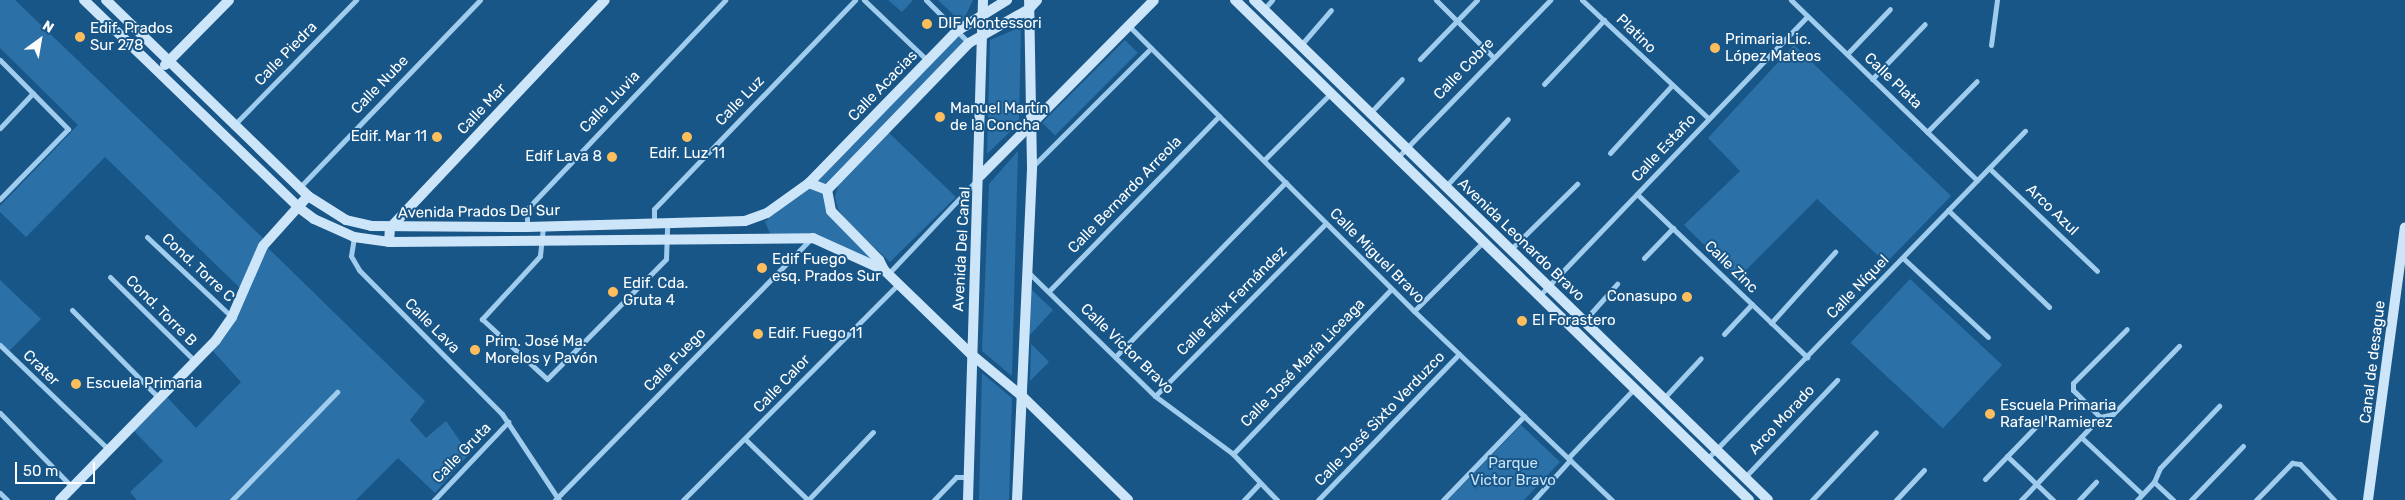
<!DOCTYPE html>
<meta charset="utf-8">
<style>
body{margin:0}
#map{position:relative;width:2405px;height:500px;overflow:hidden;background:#195688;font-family:Rubik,sans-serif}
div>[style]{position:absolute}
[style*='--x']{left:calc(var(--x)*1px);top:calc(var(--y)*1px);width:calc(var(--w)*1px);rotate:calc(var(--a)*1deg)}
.green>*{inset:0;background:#2b70a6;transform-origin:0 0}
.street>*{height:5px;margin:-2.5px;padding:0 2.5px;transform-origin:2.5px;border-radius:2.5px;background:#a0cced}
.secondary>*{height:10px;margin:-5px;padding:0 5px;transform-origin:5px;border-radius:5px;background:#cde5f9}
.dots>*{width:14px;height:14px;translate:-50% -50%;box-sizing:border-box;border:2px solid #195688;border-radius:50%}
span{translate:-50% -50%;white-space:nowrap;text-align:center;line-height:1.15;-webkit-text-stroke:4px #195688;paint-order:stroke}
.poi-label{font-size:15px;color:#fff}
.left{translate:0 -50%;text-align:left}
.right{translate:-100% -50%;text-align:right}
.street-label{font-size:15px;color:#fff}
.park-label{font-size:15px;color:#c6e3f9}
.north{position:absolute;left:15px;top:15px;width:50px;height:50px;-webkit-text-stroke:4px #195688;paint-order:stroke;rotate:32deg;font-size:14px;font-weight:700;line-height:20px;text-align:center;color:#fff}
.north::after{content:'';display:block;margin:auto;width:18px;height:22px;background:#fff;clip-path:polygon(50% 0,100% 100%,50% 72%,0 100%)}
.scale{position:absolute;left:15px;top:462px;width:80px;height:22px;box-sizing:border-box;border:2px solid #fff;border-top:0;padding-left:6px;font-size:15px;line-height:18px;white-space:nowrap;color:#fff;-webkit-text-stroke:4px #195688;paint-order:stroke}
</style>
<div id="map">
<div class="green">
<div style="clip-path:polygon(0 0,15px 0,269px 244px,267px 247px,425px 401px,410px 420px,426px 438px,446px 421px,469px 454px,435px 493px,398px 458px,356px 500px,137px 500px,130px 492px,163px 461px,132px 429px,166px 396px,196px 428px,241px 382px,211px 349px,243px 291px,105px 157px,26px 237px,0 212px,0 206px,78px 125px,0 48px)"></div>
<div style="clip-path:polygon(888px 0,913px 0,902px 12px)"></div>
<div style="clip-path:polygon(938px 0,973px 0,962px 23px)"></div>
<div style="clip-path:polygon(1021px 27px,1019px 123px,987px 154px,990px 40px)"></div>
<div style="clip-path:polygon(956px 32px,967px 44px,827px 187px,812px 182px)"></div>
<div style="left:1125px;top:40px;width:18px;height:117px;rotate:45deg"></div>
<div style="clip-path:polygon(1794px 45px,1951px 196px,1886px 263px,1817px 199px,1738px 278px,1684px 225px,1740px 171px,1708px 138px)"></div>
<div style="clip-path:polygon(888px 132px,956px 197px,890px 262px,846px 221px,838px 209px,835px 197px,839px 182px)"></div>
<div style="clip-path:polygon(1018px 151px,1012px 376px,982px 351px,989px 184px)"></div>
<div style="clip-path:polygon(810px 184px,826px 191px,830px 211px,882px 269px,834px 244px,772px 238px,765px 222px,786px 200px)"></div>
<div style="left:1910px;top:279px;width:126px;height:87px;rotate:43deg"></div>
<div style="clip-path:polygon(0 280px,41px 319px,9px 351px,0 342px)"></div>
<div style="clip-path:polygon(1030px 288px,1053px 310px,1028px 337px)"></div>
<div style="clip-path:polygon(1031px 344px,1049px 362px,1030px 381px)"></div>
<div style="clip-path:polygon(982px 373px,1012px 398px,1009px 500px,979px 500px)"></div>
<div style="clip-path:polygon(1521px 425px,1560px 462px,1524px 500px,1448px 500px)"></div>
</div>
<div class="street">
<div style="--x:864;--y:0;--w:88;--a:43.6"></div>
<div style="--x:926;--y:0;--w:61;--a:45"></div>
<div style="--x:1436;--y:0;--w:81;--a:45"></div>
<div style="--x:1582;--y:0;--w:173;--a:43.1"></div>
<div style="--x:1791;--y:0;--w:259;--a:44.1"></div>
<div style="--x:1264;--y:9;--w:12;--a:-48"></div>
<div style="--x:1129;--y:26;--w:403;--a:45"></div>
<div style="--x:1414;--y:311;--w:274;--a:43.7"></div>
<div style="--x:1301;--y:45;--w:46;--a:-49.4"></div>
<div style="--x:1991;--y:45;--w:45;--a:-82.4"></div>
<div style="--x:1847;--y:54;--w:62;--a:-46.3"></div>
<div style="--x:1420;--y:59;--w:82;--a:-46"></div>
<div style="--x:0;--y:60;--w:97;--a:45.4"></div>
<div style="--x:68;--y:129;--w:98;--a:134.2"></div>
<div style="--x:1872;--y:79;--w:76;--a:-46.1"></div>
<div style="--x:1544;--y:84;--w:88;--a:-46.8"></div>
<div style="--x:1371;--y:112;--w:45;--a:-46.8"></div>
<div style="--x:234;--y:125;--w:175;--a:-45.7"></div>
<div style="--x:0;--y:128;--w:48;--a:-46.7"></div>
<div style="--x:1927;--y:132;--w:71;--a:-45.6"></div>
<div style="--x:1610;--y:153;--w:92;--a:-47.6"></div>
<div style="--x:1398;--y:157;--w:219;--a:-45.9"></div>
<div style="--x:1264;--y:160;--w:95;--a:-45"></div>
<div style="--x:1033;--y:166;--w:167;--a:-45"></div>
<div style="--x:1989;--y:168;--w:149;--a:43.6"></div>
<div style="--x:1446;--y:186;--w:91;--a:-47.2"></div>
<div style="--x:299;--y:188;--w:261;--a:-46.1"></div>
<div style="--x:1637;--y:194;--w:236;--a:43.8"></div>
<div style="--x:1948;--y:210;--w:140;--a:43.8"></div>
<div style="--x:654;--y:224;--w:15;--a:-90"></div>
<div style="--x:654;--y:209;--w:290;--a:-46.1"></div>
<div style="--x:527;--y:227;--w:18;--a:-90"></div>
<div style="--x:527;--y:209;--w:288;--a:-46.5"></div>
<div style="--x:543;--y:227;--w:29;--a:96"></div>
<div style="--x:540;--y:256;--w:86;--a:132.6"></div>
<div style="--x:482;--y:319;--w:88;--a:42.7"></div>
<div style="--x:547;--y:379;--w:169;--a:-45.2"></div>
<div style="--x:666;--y:259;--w:35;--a:-88"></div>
<div style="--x:147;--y:237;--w:117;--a:43.3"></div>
<div style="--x:354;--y:237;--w:19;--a:99"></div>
<div style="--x:351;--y:256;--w:16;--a:60"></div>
<div style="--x:359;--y:270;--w:203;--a:45.2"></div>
<div style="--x:502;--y:414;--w:103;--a:56.5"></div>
<div style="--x:1511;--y:249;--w:93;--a:-44.6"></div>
<div style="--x:1644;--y:258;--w:42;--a:-46"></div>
<div style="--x:1903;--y:258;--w:116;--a:42.9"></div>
<div style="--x:1029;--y:273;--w:176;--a:44.3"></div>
<div style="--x:1155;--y:396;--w:97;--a:36.6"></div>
<div style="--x:1233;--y:454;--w:64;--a:46.3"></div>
<div style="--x:888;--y:274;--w:129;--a:-46.6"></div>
<div style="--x:110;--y:277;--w:120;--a:44.7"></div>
<div style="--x:1049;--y:291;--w:244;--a:-45.8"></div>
<div style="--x:1539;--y:296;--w:387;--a:-46.2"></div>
<div style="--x:72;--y:310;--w:124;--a:45.3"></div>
<div style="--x:1414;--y:311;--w:99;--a:-45"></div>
<div style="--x:1584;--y:321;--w:50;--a:-48.3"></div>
<div style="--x:1771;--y:323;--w:96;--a:-48"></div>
<div style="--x:1724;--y:334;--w:41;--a:-47"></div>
<div style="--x:0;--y:345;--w:151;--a:43.9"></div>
<div style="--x:1116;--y:356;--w:243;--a:-45.7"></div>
<div style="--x:1155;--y:396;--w:243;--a:-45.3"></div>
<div style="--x:1664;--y:398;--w:54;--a:-47.2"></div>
<div style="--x:0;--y:413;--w:103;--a:45.8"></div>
<div style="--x:2100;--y:417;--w:38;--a:-135"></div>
<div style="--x:2073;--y:390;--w:7;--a:-90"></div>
<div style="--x:2073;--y:383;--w:76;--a:-45"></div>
<div style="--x:2081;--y:437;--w:83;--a:43.1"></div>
<div style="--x:745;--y:439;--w:88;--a:44.1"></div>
<div style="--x:1233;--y:454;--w:228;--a:-46.2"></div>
<div style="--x:2007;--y:456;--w:64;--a:43.7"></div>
<div style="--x:1568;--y:458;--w:95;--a:-46.3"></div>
<div style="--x:1707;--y:459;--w:457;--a:-45.9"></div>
<div style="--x:1745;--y:477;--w:134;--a:-46.5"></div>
<div style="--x:1985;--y:479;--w:86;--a:-45.9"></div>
<div style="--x:2154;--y:482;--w:26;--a:43"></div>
<div style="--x:0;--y:493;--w:10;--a:45"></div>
<div style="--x:232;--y:500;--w:151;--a:-45.8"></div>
<div style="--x:434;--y:500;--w:108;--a:-46.5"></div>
<div style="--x:555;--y:500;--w:367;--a:-45.6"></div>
<div style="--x:683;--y:500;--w:305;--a:-45.1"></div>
<div style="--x:808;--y:500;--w:94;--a:-46.3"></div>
<div style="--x:934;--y:500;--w:32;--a:-46"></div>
<div style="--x:956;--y:477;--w:12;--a:0"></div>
<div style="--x:1244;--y:500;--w:23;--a:-47"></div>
<div style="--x:1318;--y:500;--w:203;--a:-46"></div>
<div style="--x:1443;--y:500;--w:117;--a:-46"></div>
<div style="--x:1534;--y:500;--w:54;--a:-48"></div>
<div style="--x:1812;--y:500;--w:93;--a:-46.7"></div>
<div style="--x:1896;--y:500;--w:41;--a:-47"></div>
<div style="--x:2021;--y:500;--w:115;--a:-46.4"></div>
<div style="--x:2100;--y:417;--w:13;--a:-13"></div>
<div style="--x:2113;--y:414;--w:95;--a:-45.9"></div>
<div style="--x:2079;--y:500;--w:25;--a:-47"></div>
<div style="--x:2137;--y:500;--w:25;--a:-47"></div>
<div style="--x:2154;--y:482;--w:15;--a:-67"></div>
<div style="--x:2160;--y:468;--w:86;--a:-46.4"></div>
<div style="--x:2191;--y:500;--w:75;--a:-46.1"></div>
<div style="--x:2256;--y:500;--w:52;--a:-45.8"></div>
<div style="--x:2292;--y:463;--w:8;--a:7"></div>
<div style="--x:2300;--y:464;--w:50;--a:46.6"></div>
</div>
<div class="secondary">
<div style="--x:84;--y:0;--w:298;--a:44"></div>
<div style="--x:298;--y:207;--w:20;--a:37"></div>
<div style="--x:314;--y:219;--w:44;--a:24.2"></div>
<div style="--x:354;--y:237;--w:35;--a:8"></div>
<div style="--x:389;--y:242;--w:424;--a:-0.5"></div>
<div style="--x:813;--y:238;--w:78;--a:24.3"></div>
<div style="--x:106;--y:0;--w:281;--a:44.1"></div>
<div style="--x:308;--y:196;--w:45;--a:32.3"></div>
<div style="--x:346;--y:220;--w:26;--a:13"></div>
<div style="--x:371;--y:226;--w:156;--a:0.4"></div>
<div style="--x:527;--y:227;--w:218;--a:-1.6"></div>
<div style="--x:745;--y:221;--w:23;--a:-20"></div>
<div style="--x:767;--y:213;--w:52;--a:-35.5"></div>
<div style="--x:809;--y:183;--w:19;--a:21"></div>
<div style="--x:827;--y:190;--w:21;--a:79"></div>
<div style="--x:831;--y:211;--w:69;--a:45.6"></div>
<div style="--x:879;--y:260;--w:11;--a:63"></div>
<div style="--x:884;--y:270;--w:121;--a:44"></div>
<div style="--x:971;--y:354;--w:67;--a:39.6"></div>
<div style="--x:1023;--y:397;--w:147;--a:44.4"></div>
<div style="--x:1235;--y:0;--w:717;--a:44.21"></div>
<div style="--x:1254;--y:0;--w:717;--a:44.21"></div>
<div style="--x:165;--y:65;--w:91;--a:-45.4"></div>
<div style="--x:980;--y:176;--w:247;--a:-45.3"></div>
<div style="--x:809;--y:183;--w:212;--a:-45.8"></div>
<div style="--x:957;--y:31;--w:59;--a:-31.8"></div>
<div style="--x:827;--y:190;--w:204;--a:-46"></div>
<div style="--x:969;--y:43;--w:69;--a:-29.5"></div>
<div style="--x:1029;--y:9;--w:12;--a:-48"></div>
<div style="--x:389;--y:242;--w:14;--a:-86"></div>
<div style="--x:390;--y:228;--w:313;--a:-46.7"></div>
<div style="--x:60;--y:500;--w:223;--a:-45.7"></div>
<div style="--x:216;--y:340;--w:28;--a:-55"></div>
<div style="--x:232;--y:317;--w:77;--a:-66.4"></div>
<div style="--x:263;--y:246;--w:67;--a:-48"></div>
<div style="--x:968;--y:500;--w:500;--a:-88.28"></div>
<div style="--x:1017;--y:500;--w:333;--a:-87.4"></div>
<div style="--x:1032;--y:167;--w:167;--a:-91"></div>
<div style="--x:2368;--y:500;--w:275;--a:-82.3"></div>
</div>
<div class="dots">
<div style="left:927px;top:24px;background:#ffbe5c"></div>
<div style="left:80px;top:37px;background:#ffbe5c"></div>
<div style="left:1715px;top:48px;background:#ffbe5c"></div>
<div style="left:940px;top:117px;background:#ffbe5c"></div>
<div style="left:437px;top:137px;background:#ffbe5c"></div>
<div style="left:687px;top:137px;background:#ffbe5c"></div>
<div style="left:612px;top:157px;background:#ffbe5c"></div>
<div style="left:762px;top:268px;background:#ffbe5c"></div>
<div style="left:613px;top:292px;background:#ffbe5c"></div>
<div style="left:1687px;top:297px;background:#ffbe5c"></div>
<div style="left:1522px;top:321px;background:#ffbe5c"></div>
<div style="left:758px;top:334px;background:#ffbe5c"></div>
<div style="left:475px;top:350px;background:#ffbe5c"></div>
<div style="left:76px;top:384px;background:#ffbe5c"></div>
<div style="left:1990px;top:414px;background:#ffbe5c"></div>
</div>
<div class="poi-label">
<span class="left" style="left:938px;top:24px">DIF Montessori</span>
<span class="left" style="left:90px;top:37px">Edif. Prados<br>Sur 278</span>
<span class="left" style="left:1725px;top:48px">Primaria Lic.<br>López Mateos</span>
<span class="left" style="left:950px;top:117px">Manuel Martín<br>de la Concha</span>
<span class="right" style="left:427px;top:137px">Edif. Mar 11</span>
<span style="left:687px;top:154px">Edif. Luz 11</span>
<span class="right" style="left:602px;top:157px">Edif Lava 8</span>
<span class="left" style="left:772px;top:268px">Edif Fuego<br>esq. Prados Sur</span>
<span class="left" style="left:623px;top:292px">Edif. Cda.<br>Gruta 4</span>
<span class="right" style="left:1677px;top:297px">Conasupo</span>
<span class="left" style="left:1532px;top:321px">El Forastero</span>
<span class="left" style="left:768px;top:334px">Edif. Fuego 11</span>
<span class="left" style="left:485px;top:350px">Prim. José Ma.<br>Morelos y Pavón</span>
<span class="left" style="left:86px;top:384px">Escuela Primaria</span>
<span class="left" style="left:2000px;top:414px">Escuela Primaria<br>Rafael Ramierez</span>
</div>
<div class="street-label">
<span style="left:1636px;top:34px;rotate:44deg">Platino</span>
<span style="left:286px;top:54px;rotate:-46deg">Calle Piedra</span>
<span style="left:1464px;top:69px;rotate:-46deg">Calle Cobre</span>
<span style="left:1893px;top:81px;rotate:44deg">Calle Plata</span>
<span style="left:380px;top:85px;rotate:-46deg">Calle Nube</span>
<span style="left:883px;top:86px;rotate:-46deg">Calle Acacias</span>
<span style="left:740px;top:101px;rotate:-46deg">Calle Luz</span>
<span style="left:610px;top:102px;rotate:-46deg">Calle Lluvia</span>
<span style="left:482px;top:109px;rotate:-47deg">Calle Mar</span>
<span style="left:1664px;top:148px;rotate:-47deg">Calle Estaño</span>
<span style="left:1125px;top:195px;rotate:-46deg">Calle Bernardo Arreola</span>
<span style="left:2052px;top:210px;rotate:44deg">Arco Azul</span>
<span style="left:479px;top:212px;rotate:-1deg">Avenida Prados Del Sur</span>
<span style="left:1521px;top:240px;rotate:44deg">Avenida Leonardo Bravo</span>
<span style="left:962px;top:249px;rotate:-87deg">Avenida Del Canal</span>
<span style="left:1377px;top:256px;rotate:45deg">Calle Miguel Bravo</span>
<span style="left:1731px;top:267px;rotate:44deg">Calle Zinc</span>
<span style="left:198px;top:268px;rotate:43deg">Cond. Torre C</span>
<span style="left:1858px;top:287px;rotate:-46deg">Calle Níquel</span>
<span style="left:1232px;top:301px;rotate:-45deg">Calle Félix Fernández</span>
<span style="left:161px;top:311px;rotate:45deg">Cond. Torre B</span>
<span style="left:432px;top:326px;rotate:45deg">Calle Lava</span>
<span style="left:1127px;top:349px;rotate:44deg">Calle Víctor Bravo</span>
<span style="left:675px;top:360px;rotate:-46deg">Calle Fuego</span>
<span style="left:2373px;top:362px;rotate:-83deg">Canal de desague</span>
<span style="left:1303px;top:363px;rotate:-46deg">Calle José María Liceaga</span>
<span style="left:41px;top:368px;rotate:44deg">Crater</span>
<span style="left:782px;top:384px;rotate:-46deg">Calle Calor</span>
<span style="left:1380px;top:419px;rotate:-46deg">Calle José Sixto Verduzco</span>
<span style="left:1782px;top:420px;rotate:-47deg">Arco Morado</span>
<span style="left:462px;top:453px;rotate:-46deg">Calle Gruta</span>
</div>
<div class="park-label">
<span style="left:1513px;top:472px">Parque<br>Victor Bravo</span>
</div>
<div class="north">N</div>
<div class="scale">50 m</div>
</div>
